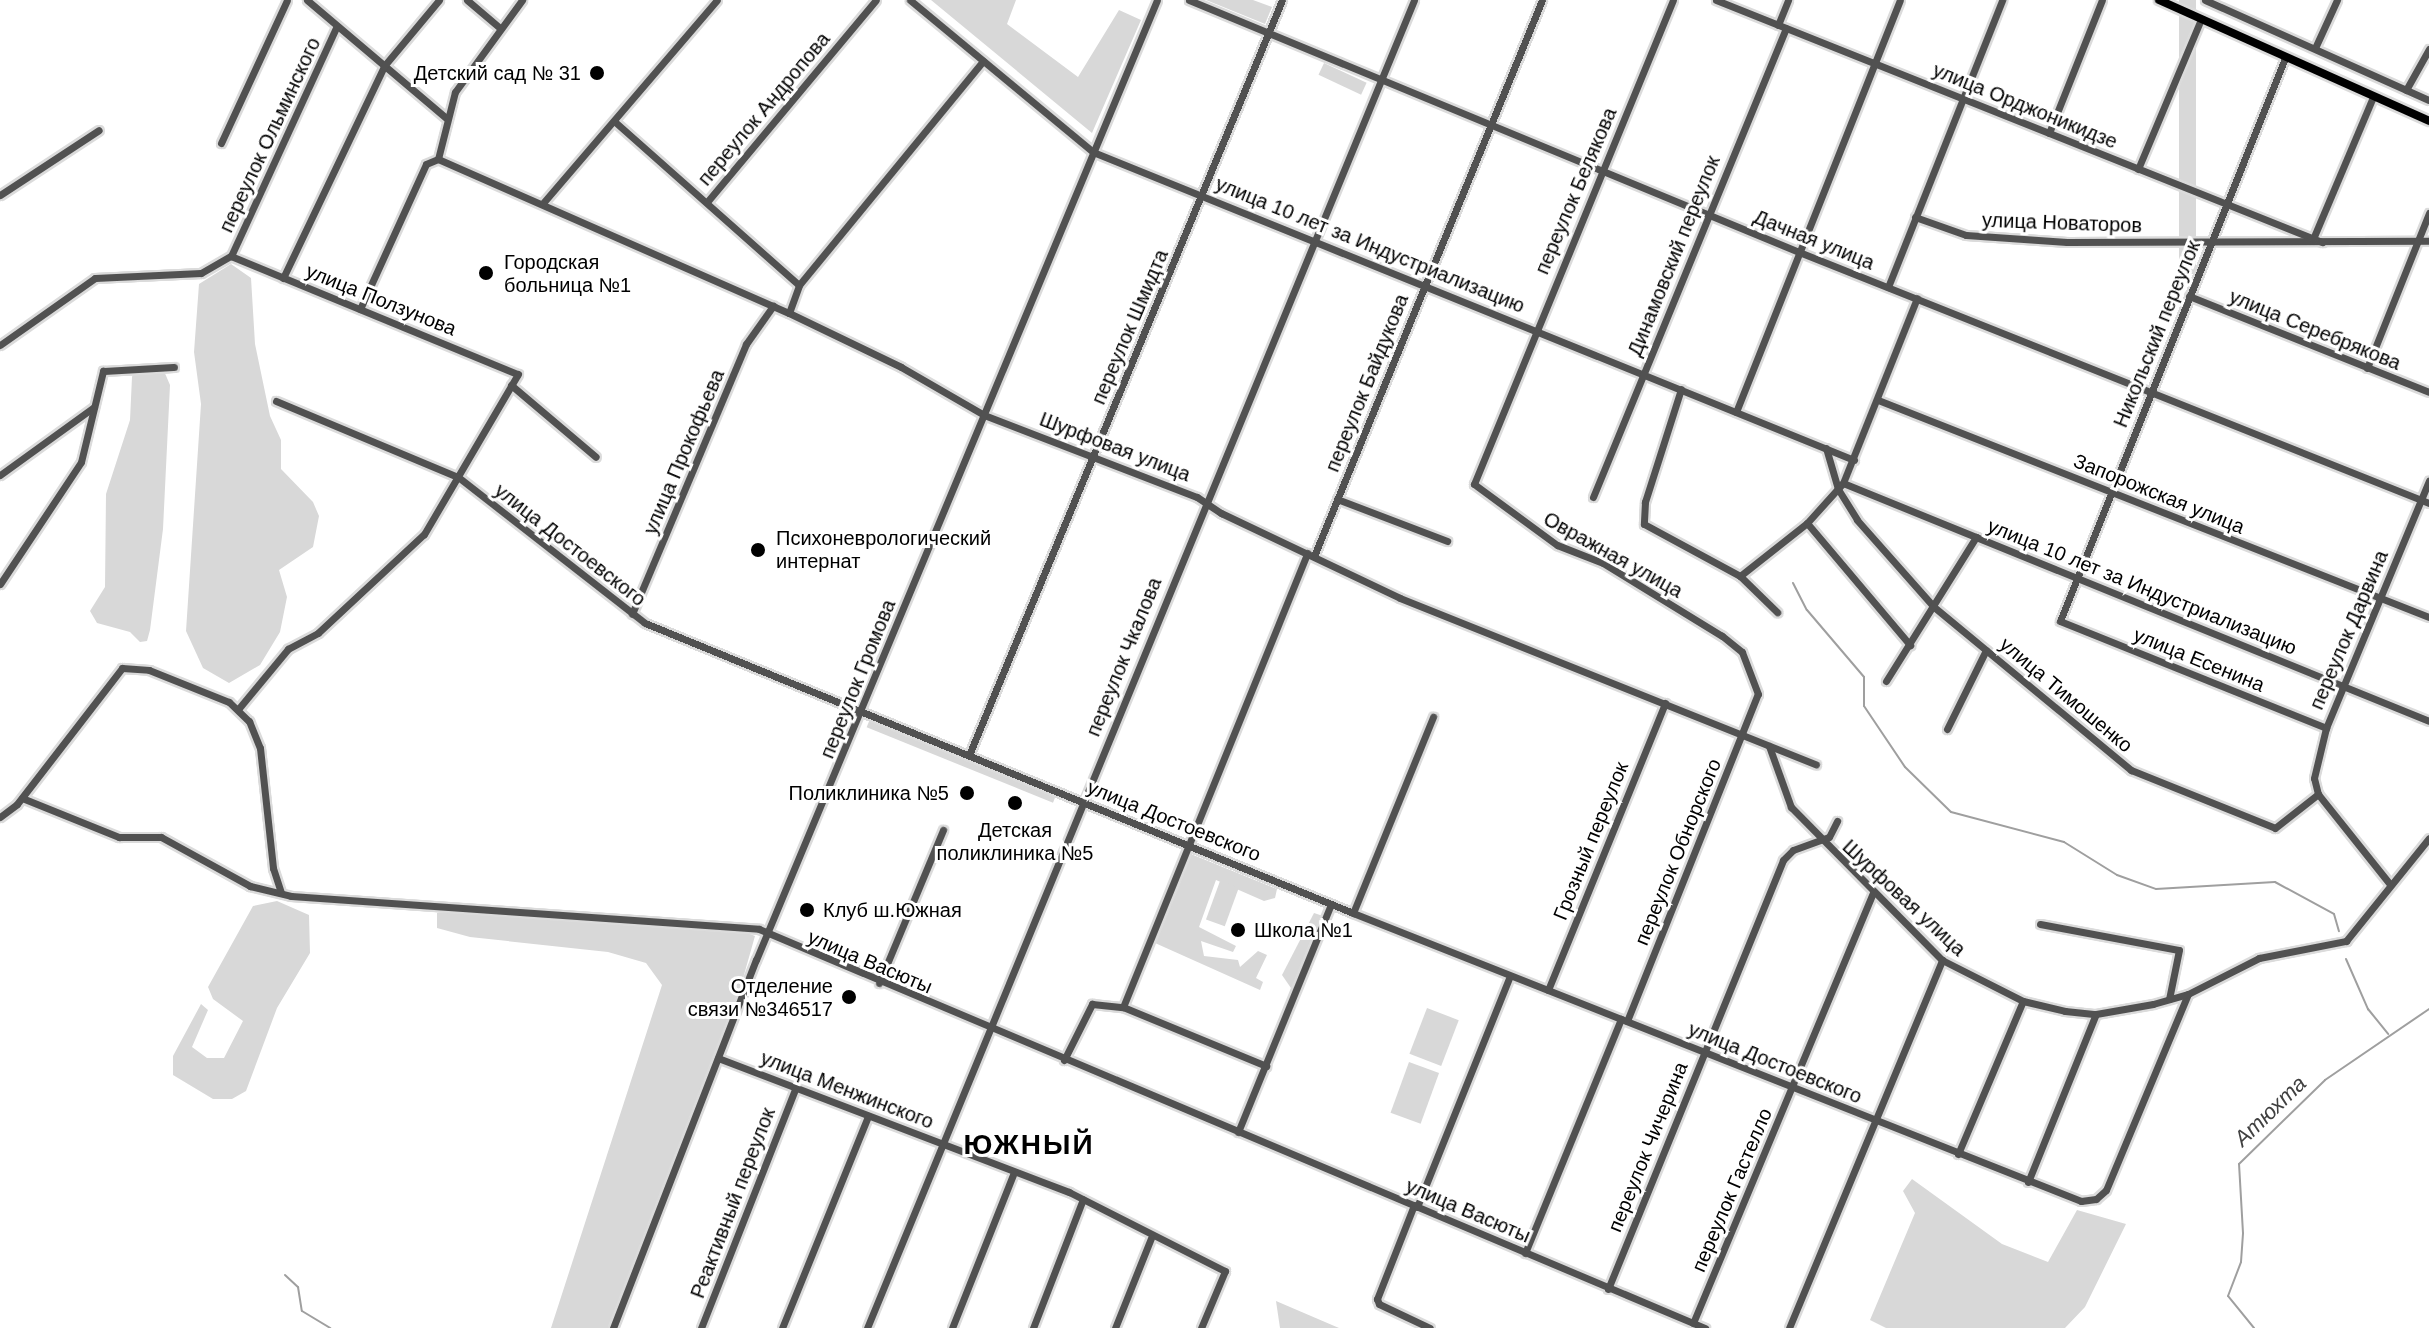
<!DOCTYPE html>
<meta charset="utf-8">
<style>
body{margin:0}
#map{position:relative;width:2429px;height:1328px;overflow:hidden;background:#fff;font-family:Helvetica,sans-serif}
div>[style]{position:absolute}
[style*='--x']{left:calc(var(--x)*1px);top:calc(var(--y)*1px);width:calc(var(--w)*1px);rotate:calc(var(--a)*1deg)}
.green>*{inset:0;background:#d8d8d8;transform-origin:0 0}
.stream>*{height:2px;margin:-1px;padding:0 1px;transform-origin:1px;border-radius:1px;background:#9f9f9f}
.roads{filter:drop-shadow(2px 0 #dbdbdb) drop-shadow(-2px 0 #dbdbdb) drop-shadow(0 2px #dbdbdb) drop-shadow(0 -2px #dbdbdb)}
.minor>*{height:7px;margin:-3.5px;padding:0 3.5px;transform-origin:3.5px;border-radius:3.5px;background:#515151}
.major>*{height:8px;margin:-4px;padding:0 4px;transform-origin:4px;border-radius:4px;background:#000}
.dots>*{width:22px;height:22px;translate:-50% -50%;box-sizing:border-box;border:4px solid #fff;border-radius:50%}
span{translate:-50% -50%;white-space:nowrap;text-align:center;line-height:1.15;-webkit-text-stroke:6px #fff;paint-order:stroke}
.poi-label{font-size:20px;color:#000}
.right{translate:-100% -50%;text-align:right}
.left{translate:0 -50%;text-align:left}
.street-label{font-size:20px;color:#000}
.water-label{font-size:22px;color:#404040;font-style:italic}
.district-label{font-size:28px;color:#000;font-weight:700;letter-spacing:2px}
</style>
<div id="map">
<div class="green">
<div style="clip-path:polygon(931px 0,1016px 0,1007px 24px,1078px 77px,1119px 10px,1141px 20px,1092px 133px)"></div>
<div style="clip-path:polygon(1206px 0,1253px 0,1272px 7px,1265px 24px)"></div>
<div style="left:2179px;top:0;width:17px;height:274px"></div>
<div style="left:1324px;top:63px;width:47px;height:13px;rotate:25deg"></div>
<div style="clip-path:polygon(231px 264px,251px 278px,255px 344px,270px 416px,281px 440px,281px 469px,313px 502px,319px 516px,313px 547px,279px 570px,287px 597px,280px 632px,260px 665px,229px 683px,203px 668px,186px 631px,201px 404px,194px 352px,199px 284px)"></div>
<div style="clip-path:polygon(164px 371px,170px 385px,163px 529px,150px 630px,147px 641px,140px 642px,130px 632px,97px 623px,90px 611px,105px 587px,106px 494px,130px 420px,132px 377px,133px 373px)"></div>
<div style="left:870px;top:719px;width:201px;height:9px;rotate:22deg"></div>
<div style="clip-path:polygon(1191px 854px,1277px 889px,1275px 898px,1264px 901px,1216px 880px,1199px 927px,1236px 946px,1233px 952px,1201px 941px,1204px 956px,1238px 960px,1240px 967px,1258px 951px,1267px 955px,1256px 978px,1263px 982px,1260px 990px,1155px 943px)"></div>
<div style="left:1220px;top:881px;width:20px;height:41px;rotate:20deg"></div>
<div style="clip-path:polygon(277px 901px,309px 915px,310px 953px,277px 1008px,246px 1091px,232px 1099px,213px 1099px,173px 1075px,173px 1056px,201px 1004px,208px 1010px,192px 1047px,207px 1058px,224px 1058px,243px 1021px,213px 999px,208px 987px,253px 906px)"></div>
<div style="clip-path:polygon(452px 911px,740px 930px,755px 936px,740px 989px,609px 1328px,551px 1328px,662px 985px,646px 963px,608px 952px,470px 937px,437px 928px,437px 913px)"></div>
<div style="clip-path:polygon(1314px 913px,1323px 916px,1293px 991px,1282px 975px)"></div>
<div style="left:1427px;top:1008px;width:34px;height:49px;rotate:21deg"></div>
<div style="left:1409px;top:1062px;width:32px;height:54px;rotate:20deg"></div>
<div style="clip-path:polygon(1912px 1179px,2002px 1244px,2048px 1262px,2077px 1210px,2126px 1224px,2085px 1307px,2065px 1328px,1886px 1328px,1870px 1320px,1915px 1213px,1903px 1191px)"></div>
<div style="clip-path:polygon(1276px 1301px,1339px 1328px,1280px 1328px)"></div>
</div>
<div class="stream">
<div style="--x:1793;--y:583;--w:30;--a:63"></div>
<div style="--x:1807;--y:610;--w:88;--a:49.6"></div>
<div style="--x:1864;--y:677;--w:29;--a:90"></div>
<div style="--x:1864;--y:706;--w:73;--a:56.1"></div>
<div style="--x:1905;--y:767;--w:64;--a:44.4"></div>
<div style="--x:1951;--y:812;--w:117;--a:14.9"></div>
<div style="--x:2064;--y:842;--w:62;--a:31.9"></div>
<div style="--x:2117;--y:875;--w:41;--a:19.7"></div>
<div style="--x:2156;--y:889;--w:119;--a:-3.4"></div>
<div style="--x:2275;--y:882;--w:67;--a:28.5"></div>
<div style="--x:2334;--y:914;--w:18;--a:74"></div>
<div style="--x:2346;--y:959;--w:55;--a:66.3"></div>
<div style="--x:2368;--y:1009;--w:32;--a:51"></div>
<div style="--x:285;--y:1275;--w:18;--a:43"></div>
<div style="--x:298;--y:1287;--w:24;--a:81"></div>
<div style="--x:302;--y:1311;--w:33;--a:31"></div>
<div style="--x:2254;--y:1328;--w:41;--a:-129.1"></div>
<div style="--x:2228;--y:1296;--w:36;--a:-69"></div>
<div style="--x:2241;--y:1262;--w:29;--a:-86"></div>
<div style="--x:2243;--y:1233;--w:69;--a:-93.3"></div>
<div style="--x:2239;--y:1164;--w:120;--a:-44.3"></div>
<div style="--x:2325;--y:1080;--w:126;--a:-34.3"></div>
</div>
<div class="roads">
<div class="minor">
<div style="--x:307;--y:0;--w:182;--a:40.3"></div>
<div style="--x:467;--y:0;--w:43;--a:40.3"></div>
<div style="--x:910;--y:0;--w:238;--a:39.7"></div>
<div style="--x:1093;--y:152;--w:821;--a:22.03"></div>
<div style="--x:1189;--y:0;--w:660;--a:22.45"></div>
<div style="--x:1799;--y:252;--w:678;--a:21.72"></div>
<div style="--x:1716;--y:0;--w:653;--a:21.77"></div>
<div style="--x:2205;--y:0;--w:245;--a:24.1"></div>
<div style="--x:1778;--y:25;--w:27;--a:-68"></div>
<div style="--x:2315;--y:48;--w:53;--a:-65.4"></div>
<div style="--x:2285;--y:58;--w:606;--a:111.78"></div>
<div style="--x:2060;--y:621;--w:287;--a:21.9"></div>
<div style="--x:2406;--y:90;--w:47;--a:-60.7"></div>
<div style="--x:614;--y:121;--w:247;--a:41.6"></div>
<div style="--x:2049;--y:133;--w:143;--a:-68.3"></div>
<div style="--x:221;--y:143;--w:157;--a:-65.2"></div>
<div style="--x:438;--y:159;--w:383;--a:23.7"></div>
<div style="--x:789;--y:313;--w:124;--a:25.7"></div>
<div style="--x:901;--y:367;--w:96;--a:30"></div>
<div style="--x:984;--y:415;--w:228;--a:21.1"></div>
<div style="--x:1197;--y:497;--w:29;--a:34"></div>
<div style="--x:1221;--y:513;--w:198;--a:25.4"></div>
<div style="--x:1400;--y:598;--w:448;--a:21.8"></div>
<div style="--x:2138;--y:169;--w:163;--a:-67.2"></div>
<div style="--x:0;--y:195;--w:118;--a:-33.3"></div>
<div style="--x:707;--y:202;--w:263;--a:-50.1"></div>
<div style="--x:543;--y:203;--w:267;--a:-49.4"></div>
<div style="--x:1915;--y:217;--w:54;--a:19.4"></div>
<div style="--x:1966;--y:235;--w:101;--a:4"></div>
<div style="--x:2067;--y:242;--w:362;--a:-0.2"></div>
<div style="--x:2313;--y:239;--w:154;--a:-67.1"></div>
<div style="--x:231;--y:256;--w:310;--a:22.4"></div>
<div style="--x:518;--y:374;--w:186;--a:120.4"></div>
<div style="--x:424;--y:534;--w:145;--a:137"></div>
<div style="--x:318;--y:633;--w:34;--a:152"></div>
<div style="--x:288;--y:649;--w:77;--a:129.7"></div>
<div style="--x:283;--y:278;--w:235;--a:-64.5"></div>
<div style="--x:384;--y:66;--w:86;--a:-50.2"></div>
<div style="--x:1888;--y:287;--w:309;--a:-68.3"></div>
<div style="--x:2189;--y:296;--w:258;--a:21.8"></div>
<div style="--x:360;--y:309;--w:159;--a:-65.5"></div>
<div style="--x:426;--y:164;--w:13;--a:-23"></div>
<div style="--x:438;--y:159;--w:69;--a:-75.8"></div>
<div style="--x:455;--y:92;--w:114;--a:-53.9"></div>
<div style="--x:789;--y:313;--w:30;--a:-70"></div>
<div style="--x:799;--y:285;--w:290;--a:-50.6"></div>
<div style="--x:0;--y:345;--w:116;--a:-35.2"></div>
<div style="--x:95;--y:278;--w:106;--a:-2.7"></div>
<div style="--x:201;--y:273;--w:34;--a:-30"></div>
<div style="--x:231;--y:256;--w:253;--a:-65.3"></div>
<div style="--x:2367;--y:368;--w:167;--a:-68.2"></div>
<div style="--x:511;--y:385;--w:111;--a:40.3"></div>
<div style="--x:1681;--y:389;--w:119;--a:107.7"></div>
<div style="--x:1645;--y:502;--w:22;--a:93"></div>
<div style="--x:1644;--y:524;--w:109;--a:28.4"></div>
<div style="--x:1740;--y:576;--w:52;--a:44.2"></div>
<div style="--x:1878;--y:400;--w:592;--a:21.5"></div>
<div style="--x:276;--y:401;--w:197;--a:22.7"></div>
<div style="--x:458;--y:477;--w:237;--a:38"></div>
<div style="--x:645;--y:623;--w:765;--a:22.27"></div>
<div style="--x:1353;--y:913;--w:783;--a:21.58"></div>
<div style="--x:2081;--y:1201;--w:15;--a:-8"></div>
<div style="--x:2096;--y:1199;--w:13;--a:-42"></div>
<div style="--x:2106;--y:1190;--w:212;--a:-67.3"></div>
<div style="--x:1736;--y:412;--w:443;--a:-68.3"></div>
<div style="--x:1826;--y:448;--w:43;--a:73.7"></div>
<div style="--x:1838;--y:489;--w:36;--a:58"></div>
<div style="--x:1857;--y:520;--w:116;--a:48.5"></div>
<div style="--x:1934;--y:607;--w:256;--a:39.6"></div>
<div style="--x:2131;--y:770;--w:155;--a:21.9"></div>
<div style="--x:2275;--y:828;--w:55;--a:-38.3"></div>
<div style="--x:0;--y:475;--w:116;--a:-35.9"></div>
<div style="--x:1843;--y:483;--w:632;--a:22.1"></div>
<div style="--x:1593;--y:497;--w:507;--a:-67.63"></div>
<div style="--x:1337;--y:499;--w:118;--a:20.9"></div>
<div style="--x:1807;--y:523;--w:160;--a:49.8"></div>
<div style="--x:1314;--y:556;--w:601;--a:-67.7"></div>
<div style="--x:1740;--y:576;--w:85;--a:-38.3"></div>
<div style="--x:1807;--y:523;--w:54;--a:-48"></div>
<div style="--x:1843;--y:483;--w:199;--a:-68.2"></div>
<div style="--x:0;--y:584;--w:146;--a:-56.4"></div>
<div style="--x:81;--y:462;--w:94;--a:-76.4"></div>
<div style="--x:103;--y:371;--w:71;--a:-3.2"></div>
<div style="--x:632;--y:614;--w:293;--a:-67.1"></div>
<div style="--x:746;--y:344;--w:47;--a:-54.6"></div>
<div style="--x:1886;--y:681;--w:170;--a:-58"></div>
<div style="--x:1947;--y:729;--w:88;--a:-63.7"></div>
<div style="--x:1769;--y:746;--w:65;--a:70.2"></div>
<div style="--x:1791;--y:807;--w:215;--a:45.4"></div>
<div style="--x:1942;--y:960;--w:91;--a:26.8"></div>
<div style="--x:2023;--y:1001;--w:43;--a:13.4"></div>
<div style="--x:2065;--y:1011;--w:31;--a:6"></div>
<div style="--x:2096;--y:1014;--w:58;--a:-10"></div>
<div style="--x:2153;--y:1004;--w:36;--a:-16"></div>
<div style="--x:2188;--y:994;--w:80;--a:-26.9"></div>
<div style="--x:2259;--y:958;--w:89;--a:-11.1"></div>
<div style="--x:2346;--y:941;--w:132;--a:-51.1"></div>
<div style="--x:969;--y:755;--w:817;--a:-67.48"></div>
<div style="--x:22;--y:798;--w:105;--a:21.9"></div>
<div style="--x:119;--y:837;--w:42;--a:0"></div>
<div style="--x:161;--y:837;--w:102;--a:28.8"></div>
<div style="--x:250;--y:886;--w:42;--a:13.7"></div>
<div style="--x:291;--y:896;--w:469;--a:4"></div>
<div style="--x:759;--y:929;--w:1027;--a:22.87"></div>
<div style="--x:0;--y:817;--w:21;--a:-37"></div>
<div style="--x:17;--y:804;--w:172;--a:-52.3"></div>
<div style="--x:122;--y:668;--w:27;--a:4"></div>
<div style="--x:149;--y:670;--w:86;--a:21.8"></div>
<div style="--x:229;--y:702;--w:28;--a:44"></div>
<div style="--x:249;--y:721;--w:29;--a:68"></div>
<div style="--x:260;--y:748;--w:121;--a:83.8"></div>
<div style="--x:273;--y:868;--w:25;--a:72"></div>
<div style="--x:2389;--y:883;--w:114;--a:-128.6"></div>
<div style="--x:2318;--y:794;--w:16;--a:-104"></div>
<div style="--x:2314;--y:778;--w:51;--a:-76.5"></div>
<div style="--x:2326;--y:728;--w:268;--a:-67.4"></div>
<div style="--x:1353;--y:913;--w:212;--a:-67.8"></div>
<div style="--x:2040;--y:924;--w:141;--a:10.6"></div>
<div style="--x:2179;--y:950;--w:50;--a:101.5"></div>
<div style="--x:879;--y:983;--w:166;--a:-67.3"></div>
<div style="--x:1548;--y:990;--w:310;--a:-67.8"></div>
<div style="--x:1123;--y:1007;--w:490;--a:-67.9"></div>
<div style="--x:1627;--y:1021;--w:352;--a:-68.2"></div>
<div style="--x:1758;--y:694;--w:45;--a:-110.9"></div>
<div style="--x:1742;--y:652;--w:26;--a:-141"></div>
<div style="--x:1722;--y:636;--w:140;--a:-148.5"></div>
<div style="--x:1603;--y:563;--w:49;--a:-158.6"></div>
<div style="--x:1557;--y:545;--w:103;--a:-143.7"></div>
<div style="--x:1474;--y:484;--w:523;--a:-67.65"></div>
<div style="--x:718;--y:1058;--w:376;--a:20.9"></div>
<div style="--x:1069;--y:1192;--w:175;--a:26.9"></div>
<div style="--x:1225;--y:1271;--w:62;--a:112.8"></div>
<div style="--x:1064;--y:1060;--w:63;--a:-63.4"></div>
<div style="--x:1092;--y:1004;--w:31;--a:6"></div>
<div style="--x:1123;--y:1007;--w:155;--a:22.4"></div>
<div style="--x:1238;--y:1132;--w:246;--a:-67.8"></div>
<div style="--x:1958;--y:1154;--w:166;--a:-67"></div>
<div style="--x:2028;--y:1182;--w:181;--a:-68"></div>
<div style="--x:1414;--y:1205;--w:101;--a:111.5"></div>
<div style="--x:1377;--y:1299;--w:5;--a:68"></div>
<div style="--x:1379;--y:1304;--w:56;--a:25.2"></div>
<div style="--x:1417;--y:1207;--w:249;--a:-68.1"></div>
<div style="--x:1525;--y:1253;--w:253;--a:-67.7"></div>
<div style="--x:1608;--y:1289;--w:463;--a:-67.8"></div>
<div style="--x:1783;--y:860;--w:14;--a:-45"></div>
<div style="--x:1793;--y:850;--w:38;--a:-20"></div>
<div style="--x:1829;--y:837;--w:18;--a:-63"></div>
<div style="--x:1693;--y:1323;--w:467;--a:-67.3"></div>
<div style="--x:613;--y:1328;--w:395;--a:-68.8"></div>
<div style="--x:756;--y:960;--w:1040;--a:-67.33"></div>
<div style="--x:701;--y:1328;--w:257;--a:-68.5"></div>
<div style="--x:782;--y:1328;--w:229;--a:-67.9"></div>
<div style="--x:867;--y:1328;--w:1436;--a:-67.61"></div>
<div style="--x:952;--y:1328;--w:168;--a:-68.3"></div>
<div style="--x:1033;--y:1328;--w:138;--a:-68.8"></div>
<div style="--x:1115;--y:1328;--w:97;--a:-68.2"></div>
<div style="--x:1789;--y:1328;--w:399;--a:-67.4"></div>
</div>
<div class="major">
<div style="--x:2159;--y:0;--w:296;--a:24.1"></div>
</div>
</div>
<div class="dots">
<div style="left:597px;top:73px;background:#000"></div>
<div style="left:486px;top:273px;background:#000"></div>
<div style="left:758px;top:550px;background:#000"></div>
<div style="left:967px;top:793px;background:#000"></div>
<div style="left:1015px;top:803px;background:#000"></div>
<div style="left:807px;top:910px;background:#000"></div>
<div style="left:1238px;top:930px;background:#000"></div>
<div style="left:849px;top:997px;background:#000"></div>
</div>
<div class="poi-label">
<span class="right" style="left:581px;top:73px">Детский сад № 31</span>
<span class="left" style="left:504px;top:274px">Городская<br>больница №1</span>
<span class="left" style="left:776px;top:550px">Психоневрологический<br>интернат</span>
<span class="right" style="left:949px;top:793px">Поликлиника №5</span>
<span style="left:1015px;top:842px">Детская<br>поликлиника №5</span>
<span class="left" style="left:823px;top:910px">Клуб ш.Южная</span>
<span class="left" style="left:1254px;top:930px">Школа №1</span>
<span class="right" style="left:833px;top:998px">Отделение<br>связи №346517</span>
</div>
<div class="street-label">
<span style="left:2025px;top:106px;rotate:22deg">улица Орджоникидзе</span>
<span style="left:764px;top:109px;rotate:-50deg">переулок Андропова</span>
<span style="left:270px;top:135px;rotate:-65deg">переулок Ольминского</span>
<span style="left:1576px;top:191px;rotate:-67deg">переулок Белякова</span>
<span style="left:2062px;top:223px;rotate:2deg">улица Новаторов</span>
<span style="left:1814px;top:240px;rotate:22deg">Дачная улица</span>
<span style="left:1370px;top:245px;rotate:22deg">улица 10 лет за Индустриализацию</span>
<span style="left:1674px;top:256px;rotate:-68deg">Динамовский переулок</span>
<span style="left:381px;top:300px;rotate:22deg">улица Ползунова</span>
<span style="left:1130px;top:327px;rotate:-67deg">переулок Шмидта</span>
<span style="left:2315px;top:330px;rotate:22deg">улица Серебрякова</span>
<span style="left:2157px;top:334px;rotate:-68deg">Никольский переулок</span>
<span style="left:1367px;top:383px;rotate:-68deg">переулок Байдукова</span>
<span style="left:1115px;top:447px;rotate:21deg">Шурфовая улица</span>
<span style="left:684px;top:452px;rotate:-67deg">улица Прокофьева</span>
<span style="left:2159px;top:494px;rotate:22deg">Запорожская улица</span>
<span style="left:570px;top:545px;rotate:38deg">улица Достоевского</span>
<span style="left:1613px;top:555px;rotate:29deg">Овражная улица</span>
<span style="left:2142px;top:587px;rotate:22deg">улица 10 лет за Индустриализацию</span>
<span style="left:2349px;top:630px;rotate:-67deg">переулок Дарвина</span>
<span style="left:1124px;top:657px;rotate:-68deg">переулок Чкалова</span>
<span style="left:2199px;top:660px;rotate:22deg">улица Есенина</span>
<span style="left:858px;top:679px;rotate:-68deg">переулок Громова</span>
<span style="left:2066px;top:695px;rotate:40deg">улица Тимошенко</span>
<span style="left:1174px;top:821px;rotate:22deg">улица Достоевского</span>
<span style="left:1591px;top:841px;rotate:-68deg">Грозный переулок</span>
<span style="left:1678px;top:852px;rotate:-68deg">переулок Обнорского</span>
<span style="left:1904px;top:898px;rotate:43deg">Шурфовая улица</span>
<span style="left:870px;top:962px;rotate:23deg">улица Васюты</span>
<span style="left:1775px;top:1063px;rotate:22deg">улица Достоевского</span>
<span style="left:847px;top:1090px;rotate:21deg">улица Менжинского</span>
<span style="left:1648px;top:1147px;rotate:-68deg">переулок Чичерина</span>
<span style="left:1732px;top:1190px;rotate:-67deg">переулок Гастелло</span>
<span style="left:733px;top:1203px;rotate:-69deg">Реактивный переулок</span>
<span style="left:1468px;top:1211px;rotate:23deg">улица Васюты</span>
</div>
<div class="water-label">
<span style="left:2270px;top:1111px;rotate:-44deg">Атюхта</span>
</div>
<div class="district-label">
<span style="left:1029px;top:1145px">ЮЖНЫЙ</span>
</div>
</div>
